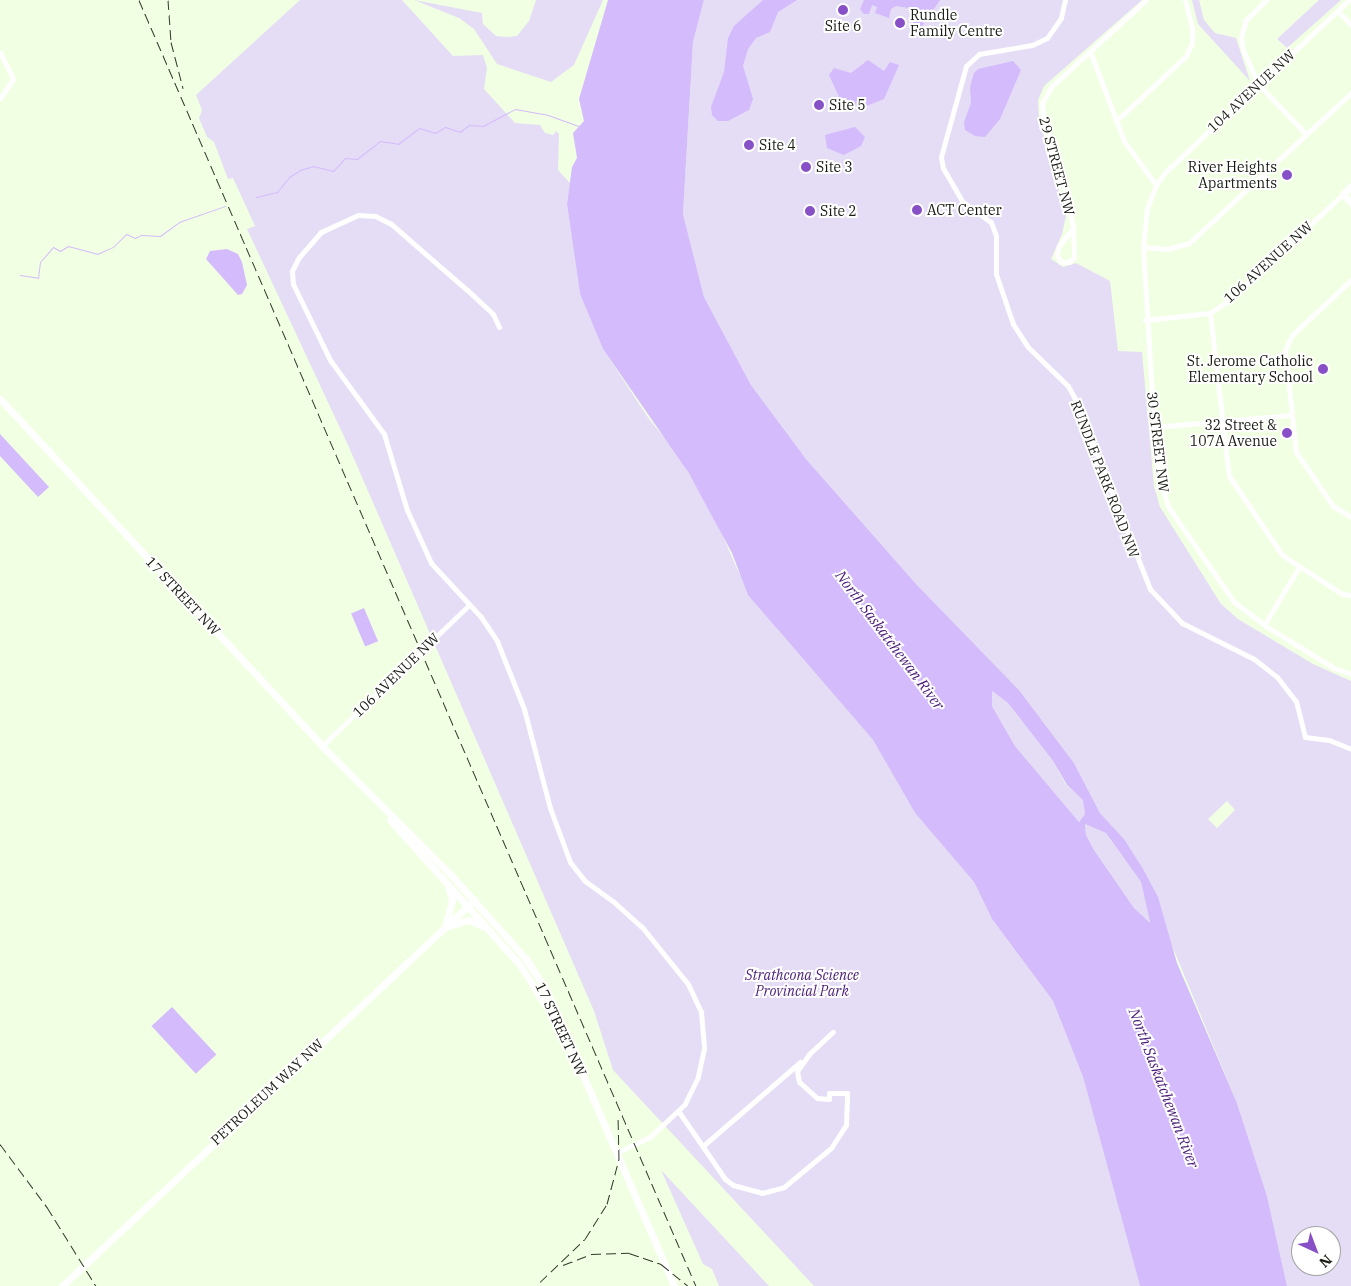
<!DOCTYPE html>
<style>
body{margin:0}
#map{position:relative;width:1351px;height:1286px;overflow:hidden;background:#f1ffe3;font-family:"IBM Plex Serif",serif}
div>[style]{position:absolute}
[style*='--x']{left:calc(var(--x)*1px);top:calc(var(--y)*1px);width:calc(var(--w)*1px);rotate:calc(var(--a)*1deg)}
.green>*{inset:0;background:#e5dcf6}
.water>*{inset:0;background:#d4bbfc;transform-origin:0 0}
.stream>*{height:1px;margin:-0.5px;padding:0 0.5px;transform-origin:0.5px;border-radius:0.5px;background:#d4bbfc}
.street>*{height:5px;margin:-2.5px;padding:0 2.5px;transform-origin:2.5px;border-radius:2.5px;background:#fff}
.secondary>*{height:7px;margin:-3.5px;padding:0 3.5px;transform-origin:3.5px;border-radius:3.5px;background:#fff}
.rail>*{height:1px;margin-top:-0.5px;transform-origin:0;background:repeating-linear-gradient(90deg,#32372c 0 10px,transparent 0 15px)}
.dots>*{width:14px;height:14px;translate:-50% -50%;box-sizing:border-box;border:2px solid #fff;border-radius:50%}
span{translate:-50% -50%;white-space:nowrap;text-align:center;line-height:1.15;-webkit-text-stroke:4px #fff;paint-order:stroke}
.poi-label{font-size:14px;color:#171b12}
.left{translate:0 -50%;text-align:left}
.right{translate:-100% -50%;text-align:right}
.street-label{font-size:14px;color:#171b12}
.park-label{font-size:14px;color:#4b1d79;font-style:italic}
.water-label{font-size:15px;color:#491a77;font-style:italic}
.north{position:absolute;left:1291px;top:1226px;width:50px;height:50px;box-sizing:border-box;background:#fff;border:1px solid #a2a4a0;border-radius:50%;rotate:137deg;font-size:14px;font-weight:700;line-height:20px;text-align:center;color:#171b12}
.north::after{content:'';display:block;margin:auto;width:18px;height:22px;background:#8750c7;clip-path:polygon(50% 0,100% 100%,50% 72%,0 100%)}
</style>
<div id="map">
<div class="green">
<div style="clip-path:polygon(300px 0,402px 0,453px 56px,483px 55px,487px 68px,484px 89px,515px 123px,540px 125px,545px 133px,553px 135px,556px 131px,559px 134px,558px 170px,570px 183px,567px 204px,580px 294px,603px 349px,649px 419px,676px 452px,718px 525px,738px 571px,778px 630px,873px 740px,915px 813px,974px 882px,992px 919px,1053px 1001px,1083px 1077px,1140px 1286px,814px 1286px,613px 1070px,594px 1011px,348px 445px,247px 229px,255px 226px,233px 178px,228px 179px,214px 142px,207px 137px,199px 118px,202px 110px,196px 95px)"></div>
<div style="clip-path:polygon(414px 0,482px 13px,483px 24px,496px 36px,507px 37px,517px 36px,529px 21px,536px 0,603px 0,574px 65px,551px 82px,497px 64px,474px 29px,459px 18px)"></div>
<div style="clip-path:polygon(evenodd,704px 0,1142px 0,1044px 86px,1038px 100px,1039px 118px,1066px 216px,1062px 234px,1051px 259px,1063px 267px,1076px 263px,1110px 281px,1118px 351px,1142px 352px,1154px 486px,1160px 507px,1221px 604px,1238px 619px,1313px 664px,1351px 681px,1351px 1286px,1287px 1286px,1267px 1196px,1237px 1103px,1171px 943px,1124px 839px,1100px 813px,1074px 763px,1019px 690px,917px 585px,806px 459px,751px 385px,704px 297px,683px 214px,693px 42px,704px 0,1227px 801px,1235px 810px,1217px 828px,1208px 819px,1227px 801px,704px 0,1301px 1236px,1331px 1236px,1331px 1266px,1301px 1266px,1301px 1236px)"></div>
<div style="clip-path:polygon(1192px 0,1199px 0,1204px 20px,1215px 33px,1236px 38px,1250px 81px,1198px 24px)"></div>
<div style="clip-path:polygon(1319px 0,1341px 0,1287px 48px,1277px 39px)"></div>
<div style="clip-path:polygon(992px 691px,1008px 703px,1053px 761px,1066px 785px,1084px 800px,1085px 814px,1079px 822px,1015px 746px,992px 706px)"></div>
<div style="clip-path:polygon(1085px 824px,1106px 833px,1141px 882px,1150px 924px,1134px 908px,1094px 850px,1086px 835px)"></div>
<div style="clip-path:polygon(661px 1170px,769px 1286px,719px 1286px,712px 1269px,703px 1264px)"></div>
</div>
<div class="water">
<div style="clip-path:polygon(evenodd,608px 0,704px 0,693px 42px,683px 214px,704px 297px,751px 385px,806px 459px,917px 585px,1019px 690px,1074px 763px,1100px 813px,1124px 839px,1143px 869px,1158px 897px,1177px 963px,1237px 1103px,1267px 1196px,1287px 1286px,1140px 1286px,1083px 1077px,1053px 1001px,992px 919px,974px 882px,915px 813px,873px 740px,748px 595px,732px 553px,688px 472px,603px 349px,580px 294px,567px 204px,572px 167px,577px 158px,573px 133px,584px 121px,579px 99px,608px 0,992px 691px,1008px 703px,1053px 761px,1067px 785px,1083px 800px,1085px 814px,1079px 822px,1015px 746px,992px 706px,992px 691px,608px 0,1085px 824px,1106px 833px,1141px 882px,1150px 923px,1134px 908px,1094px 850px,1086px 835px,1085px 824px)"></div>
<div style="clip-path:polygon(763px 0,797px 0,778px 12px,770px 32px,756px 38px,748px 49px,743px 66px,753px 99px,749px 110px,728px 121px,718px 121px,712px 115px,711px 107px,724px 72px,728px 38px,734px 26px)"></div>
<div style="clip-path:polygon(864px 0,940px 0,921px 28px,913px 25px,915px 9px,896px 6px,891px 9px,889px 18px,875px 13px,877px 7px,872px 5px,869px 14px,864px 14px,860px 9px)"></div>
<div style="clip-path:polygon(868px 60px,884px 71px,890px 62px,899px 65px,884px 99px,864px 107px,850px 105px,840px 99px,829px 75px,834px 68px,851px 73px)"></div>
<div style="clip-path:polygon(1013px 61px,1021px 70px,1000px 119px,985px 137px,975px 136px,965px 130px,964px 122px,971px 103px,970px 87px,974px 73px,978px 69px)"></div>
<div style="clip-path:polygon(855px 127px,865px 137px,861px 146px,844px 155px,827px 148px,825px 135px)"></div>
<div style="clip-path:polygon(227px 249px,238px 254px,242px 262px,247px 285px,242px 294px,238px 295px,206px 259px,210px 251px)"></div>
<div style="clip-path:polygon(0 434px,49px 487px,38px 497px,0 456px)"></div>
<div style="left:364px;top:608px;width:36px;height:14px;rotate:67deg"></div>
<div style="left:172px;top:1007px;width:65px;height:28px;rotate:47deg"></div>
</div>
<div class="stream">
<div style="--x:256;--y:197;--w:22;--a:-13"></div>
<div style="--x:277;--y:192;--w:19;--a:-51"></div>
<div style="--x:289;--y:177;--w:13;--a:-32"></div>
<div style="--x:300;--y:170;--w:14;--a:-17"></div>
<div style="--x:313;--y:166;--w:21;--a:14"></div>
<div style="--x:333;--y:171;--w:18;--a:-47"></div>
<div style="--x:345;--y:158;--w:12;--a:5"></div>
<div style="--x:357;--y:159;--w:29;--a:-38"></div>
<div style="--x:380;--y:141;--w:18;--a:9"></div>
<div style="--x:398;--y:144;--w:26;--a:-37"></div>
<div style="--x:419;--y:128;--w:17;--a:17"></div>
<div style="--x:435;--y:133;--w:12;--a:-31"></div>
<div style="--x:445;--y:127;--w:16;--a:18"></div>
<div style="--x:460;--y:132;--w:11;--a:-38"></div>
<div style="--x:469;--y:125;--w:14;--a:4"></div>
<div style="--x:483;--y:126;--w:36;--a:-28"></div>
<div style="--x:515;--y:109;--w:34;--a:10"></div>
<div style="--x:548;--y:115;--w:33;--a:20"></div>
<div style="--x:20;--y:275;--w:18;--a:9"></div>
<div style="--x:38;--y:278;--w:16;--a:-83"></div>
<div style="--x:40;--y:262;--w:20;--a:-49"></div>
<div style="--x:53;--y:247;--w:8;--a:30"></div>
<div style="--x:60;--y:251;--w:9;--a:-32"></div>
<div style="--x:68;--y:246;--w:30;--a:15"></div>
<div style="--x:97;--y:254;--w:17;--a:-24"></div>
<div style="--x:113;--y:247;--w:18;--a:-45"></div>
<div style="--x:126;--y:234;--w:10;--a:24"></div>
<div style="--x:135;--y:238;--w:7;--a:-27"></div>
<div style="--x:141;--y:235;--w:19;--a:3"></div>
<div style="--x:160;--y:236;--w:24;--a:-36"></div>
<div style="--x:179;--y:222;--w:49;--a:-19.2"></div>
</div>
<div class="street">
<div style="--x:1065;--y:0;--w:18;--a:103"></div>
<div style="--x:1061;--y:18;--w:24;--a:125"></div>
<div style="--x:1047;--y:38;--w:17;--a:155"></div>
<div style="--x:1032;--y:45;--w:54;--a:170.4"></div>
<div style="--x:979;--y:54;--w:18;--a:137"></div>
<div style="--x:966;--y:66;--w:94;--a:105.4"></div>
<div style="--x:941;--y:157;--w:11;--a:80"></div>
<div style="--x:943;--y:168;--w:39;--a:60"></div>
<div style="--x:963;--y:202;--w:34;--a:36"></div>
<div style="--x:991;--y:222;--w:15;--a:70"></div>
<div style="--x:996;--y:236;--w:38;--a:90"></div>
<div style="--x:996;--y:274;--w:53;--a:71.2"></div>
<div style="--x:1013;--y:324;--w:27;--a:57"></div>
<div style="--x:1028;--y:347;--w:56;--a:44.3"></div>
<div style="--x:1068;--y:386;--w:13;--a:61"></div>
<div style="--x:1074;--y:397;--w:206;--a:68.4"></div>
<div style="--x:1150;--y:589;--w:47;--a:46.7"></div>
<div style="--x:1182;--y:623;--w:80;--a:26.6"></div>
<div style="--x:1254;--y:659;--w:29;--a:38"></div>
<div style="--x:1277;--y:677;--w:31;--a:52"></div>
<div style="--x:1296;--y:701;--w:37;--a:76"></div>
<div style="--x:1305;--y:737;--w:24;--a:7"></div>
<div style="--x:1329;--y:740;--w:24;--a:22"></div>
<div style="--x:1266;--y:0;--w:28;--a:135"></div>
<div style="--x:1246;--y:20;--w:18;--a:106"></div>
<div style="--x:1241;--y:37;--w:13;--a:81"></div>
<div style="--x:1243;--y:50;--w:37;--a:66"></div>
<div style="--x:1258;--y:84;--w:69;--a:46.2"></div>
<div style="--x:1349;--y:0;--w:250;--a:136.9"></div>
<div style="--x:1166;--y:171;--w:17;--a:126"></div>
<div style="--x:1156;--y:185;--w:26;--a:111"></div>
<div style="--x:1147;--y:209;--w:38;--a:96"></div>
<div style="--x:1143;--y:247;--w:180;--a:86.5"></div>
<div style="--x:1154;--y:427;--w:54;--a:83.7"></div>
<div style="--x:1160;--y:481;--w:28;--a:72"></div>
<div style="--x:1169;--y:508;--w:114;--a:55.3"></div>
<div style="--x:1234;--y:602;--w:38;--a:37"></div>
<div style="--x:1264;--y:625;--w:82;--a:31.6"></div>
<div style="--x:1334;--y:668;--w:18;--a:19"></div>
<div style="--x:1338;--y:11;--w:19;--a:47"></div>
<div style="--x:1090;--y:51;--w:96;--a:69.3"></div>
<div style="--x:1124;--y:141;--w:54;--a:54"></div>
<div style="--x:0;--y:52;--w:30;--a:64"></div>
<div style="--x:13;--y:79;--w:23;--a:124"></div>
<div style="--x:1116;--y:121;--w:96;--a:-42.9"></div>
<div style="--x:1186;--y:56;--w:14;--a:-65"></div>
<div style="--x:1192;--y:43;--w:15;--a:-90"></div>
<div style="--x:1192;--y:28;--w:29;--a:-104"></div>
<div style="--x:1073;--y:228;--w:23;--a:128"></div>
<div style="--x:1059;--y:246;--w:9;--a:103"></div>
<div style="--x:1057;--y:255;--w:8;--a:60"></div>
<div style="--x:1061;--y:262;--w:8;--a:0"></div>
<div style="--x:1069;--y:262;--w:7;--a:-45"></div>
<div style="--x:1074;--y:257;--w:29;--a:-92"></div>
<div style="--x:1073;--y:228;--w:28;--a:-100"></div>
<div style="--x:1068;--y:200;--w:84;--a:-107.4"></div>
<div style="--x:1043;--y:120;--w:17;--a:-93"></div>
<div style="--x:1042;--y:103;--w:20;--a:-60"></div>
<div style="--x:1052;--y:86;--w:127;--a:-42.5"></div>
<div style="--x:1143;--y:247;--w:24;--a:5"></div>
<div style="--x:1167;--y:249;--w:23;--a:-15"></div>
<div style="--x:1189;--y:243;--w:221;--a:-42.8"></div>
<div style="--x:1351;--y:280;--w:81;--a:137"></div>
<div style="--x:1292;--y:335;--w:17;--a:114"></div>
<div style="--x:1285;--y:351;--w:102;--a:83.8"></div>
<div style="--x:1296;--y:452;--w:65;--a:55.6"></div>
<div style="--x:1333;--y:506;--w:21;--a:31"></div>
<div style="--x:1210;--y:313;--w:164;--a:83.4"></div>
<div style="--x:1229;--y:476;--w:95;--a:56.1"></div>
<div style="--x:1282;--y:555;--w:72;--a:33"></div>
<div style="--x:1342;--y:594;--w:9;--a:6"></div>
<div style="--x:1145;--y:320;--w:65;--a:-6.1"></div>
<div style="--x:1210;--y:313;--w:23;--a:-34"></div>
<div style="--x:1229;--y:300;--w:156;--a:-42.9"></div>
<div style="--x:499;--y:327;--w:14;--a:-115"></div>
<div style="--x:493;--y:314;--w:35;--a:-137"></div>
<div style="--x:467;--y:290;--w:101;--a:-139"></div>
<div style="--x:391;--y:224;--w:18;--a:-153"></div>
<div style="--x:375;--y:216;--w:17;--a:-177"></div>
<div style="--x:358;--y:215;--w:41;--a:155.3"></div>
<div style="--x:321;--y:232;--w:33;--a:131"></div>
<div style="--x:299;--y:257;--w:16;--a:117"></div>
<div style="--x:292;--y:271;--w:13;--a:86"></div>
<div style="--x:293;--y:284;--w:85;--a:64"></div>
<div style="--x:330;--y:360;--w:92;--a:53.9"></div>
<div style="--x:384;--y:434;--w:79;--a:73.2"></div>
<div style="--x:407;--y:510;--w:58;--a:65.6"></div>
<div style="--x:431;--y:563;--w:74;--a:47.2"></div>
<div style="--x:481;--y:617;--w:29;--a:56"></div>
<div style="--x:497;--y:641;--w:73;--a:68.3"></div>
<div style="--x:524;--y:709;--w:102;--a:75.3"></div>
<div style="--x:550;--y:808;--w:58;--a:69.7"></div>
<div style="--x:570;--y:862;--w:24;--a:52"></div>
<div style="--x:585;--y:881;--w:37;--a:36"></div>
<div style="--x:615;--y:903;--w:36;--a:42"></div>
<div style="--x:642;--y:927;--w:73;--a:51.1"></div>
<div style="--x:688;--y:984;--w:31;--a:65"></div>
<div style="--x:701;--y:1012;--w:36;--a:85"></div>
<div style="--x:704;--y:1048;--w:30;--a:102"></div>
<div style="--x:698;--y:1077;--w:30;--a:116"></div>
<div style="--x:685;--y:1104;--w:48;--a:136.7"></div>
<div style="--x:650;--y:1137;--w:38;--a:155"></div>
<div style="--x:1154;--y:427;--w:137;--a:-5"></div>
<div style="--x:1264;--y:625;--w:68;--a:-58.9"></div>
<div style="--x:322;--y:746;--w:204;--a:-43.8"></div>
<div style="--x:808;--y:1055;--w:34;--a:-43"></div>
<div style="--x:679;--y:1112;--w:81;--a:55.5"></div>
<div style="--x:725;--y:1179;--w:10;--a:37"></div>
<div style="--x:733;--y:1185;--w:30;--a:15"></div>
<div style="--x:762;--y:1193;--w:23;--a:-15"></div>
<div style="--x:784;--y:1187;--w:61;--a:-39.7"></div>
<div style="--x:831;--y:1148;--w:27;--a:-57"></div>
<div style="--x:846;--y:1125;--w:32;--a:-88"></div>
<div style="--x:847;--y:1093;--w:18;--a:180"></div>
<div style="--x:829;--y:1093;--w:6;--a:90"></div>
<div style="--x:829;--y:1099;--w:12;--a:-175"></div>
<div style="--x:817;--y:1098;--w:24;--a:-138"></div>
<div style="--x:799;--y:1082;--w:11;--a:-100"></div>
<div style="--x:797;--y:1071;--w:22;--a:-54"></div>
<div style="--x:704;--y:1145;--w:127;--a:-40.8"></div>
</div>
<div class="secondary">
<div style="--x:1351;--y:186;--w:11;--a:135"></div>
<div style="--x:1343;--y:194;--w:12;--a:48"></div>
<div style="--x:0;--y:399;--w:473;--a:47.1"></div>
<div style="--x:322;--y:746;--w:184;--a:45"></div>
<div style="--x:452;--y:876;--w:111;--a:48.3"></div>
<div style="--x:526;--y:959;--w:37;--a:57"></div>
<div style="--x:546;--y:990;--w:322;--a:66.6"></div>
<div style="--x:390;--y:820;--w:195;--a:48.1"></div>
<div style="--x:520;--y:965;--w:64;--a:57.8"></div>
<div style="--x:446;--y:923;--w:23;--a:-75"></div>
<div style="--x:452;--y:901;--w:16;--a:-105"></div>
<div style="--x:449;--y:926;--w:20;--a:-18"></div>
<div style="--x:468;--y:920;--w:18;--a:22"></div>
<div style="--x:62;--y:1286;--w:565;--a:-43.13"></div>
</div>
<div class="rail">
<div style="--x:139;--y:0;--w:1401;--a:66.58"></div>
<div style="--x:168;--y:0;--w:42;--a:85.9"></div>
<div style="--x:171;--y:42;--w:48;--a:75.4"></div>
<div style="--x:0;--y:1144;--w:79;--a:53.3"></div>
<div style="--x:47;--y:1207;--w:93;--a:58.2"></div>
<div style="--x:563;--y:1265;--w:30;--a:-21"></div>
<div style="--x:591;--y:1254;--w:38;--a:-2"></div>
<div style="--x:629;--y:1253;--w:34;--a:19"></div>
<div style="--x:661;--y:1264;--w:35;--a:39"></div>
<div style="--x:540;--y:1282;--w:62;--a:-43.7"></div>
<div style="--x:585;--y:1239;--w:41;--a:-57.8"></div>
<div style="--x:607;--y:1204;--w:47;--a:-75.1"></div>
<div style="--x:619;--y:1159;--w:44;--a:-91.3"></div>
</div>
<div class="dots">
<div style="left:843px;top:10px;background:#8750c7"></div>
<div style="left:900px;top:23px;background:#8750c7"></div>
<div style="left:819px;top:105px;background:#8750c7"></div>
<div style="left:749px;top:145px;background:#8750c7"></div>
<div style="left:806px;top:167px;background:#8750c7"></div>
<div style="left:1287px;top:175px;background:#8750c7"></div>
<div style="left:917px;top:210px;background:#8750c7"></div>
<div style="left:810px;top:211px;background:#8750c7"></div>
<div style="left:1323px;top:369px;background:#8750c7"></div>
<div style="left:1287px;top:433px;background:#8750c7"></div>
</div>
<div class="poi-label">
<span class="left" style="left:910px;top:23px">Rundle<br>Family Centre</span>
<span style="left:843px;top:26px">Site 6</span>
<span class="left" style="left:829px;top:105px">Site 5</span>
<span class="left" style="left:759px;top:145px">Site 4</span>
<span class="left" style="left:816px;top:167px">Site 3</span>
<span class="right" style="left:1277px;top:175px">River Heights<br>Apartments</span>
<span class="left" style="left:927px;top:210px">ACT Center</span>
<span class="left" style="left:820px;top:211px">Site 2</span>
<span class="right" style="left:1313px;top:369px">St. Jerome Catholic<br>Elementary School</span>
<span class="right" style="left:1277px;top:433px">32 Street &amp;<br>107A Avenue</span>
</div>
<div class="street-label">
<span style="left:1251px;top:91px;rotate:-43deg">104 AVENUE NW</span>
<span style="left:1057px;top:166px;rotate:75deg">29 STREET NW</span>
<span style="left:1268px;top:262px;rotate:-42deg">106 AVENUE NW</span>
<span style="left:1158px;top:442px;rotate:83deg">30 STREET NW</span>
<span style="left:1105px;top:479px;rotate:69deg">RUNDLE PARK ROAD NW</span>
<span style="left:183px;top:596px;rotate:47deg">17 STREET NW</span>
<span style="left:396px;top:675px;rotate:-44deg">106 AVENUE NW</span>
<span style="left:561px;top:1029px;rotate:65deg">17 STREET NW</span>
<span style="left:267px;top:1092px;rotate:-43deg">PETROLEUM WAY NW</span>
</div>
<div class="park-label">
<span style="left:802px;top:983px">Strathcona Science<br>Provincial Park</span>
</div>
<div class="water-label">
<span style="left:890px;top:640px;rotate:53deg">North Saskatchewan River</span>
<span style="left:1164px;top:1088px;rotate:69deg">North Saskatchewan River</span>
</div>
<div class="north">N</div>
</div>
